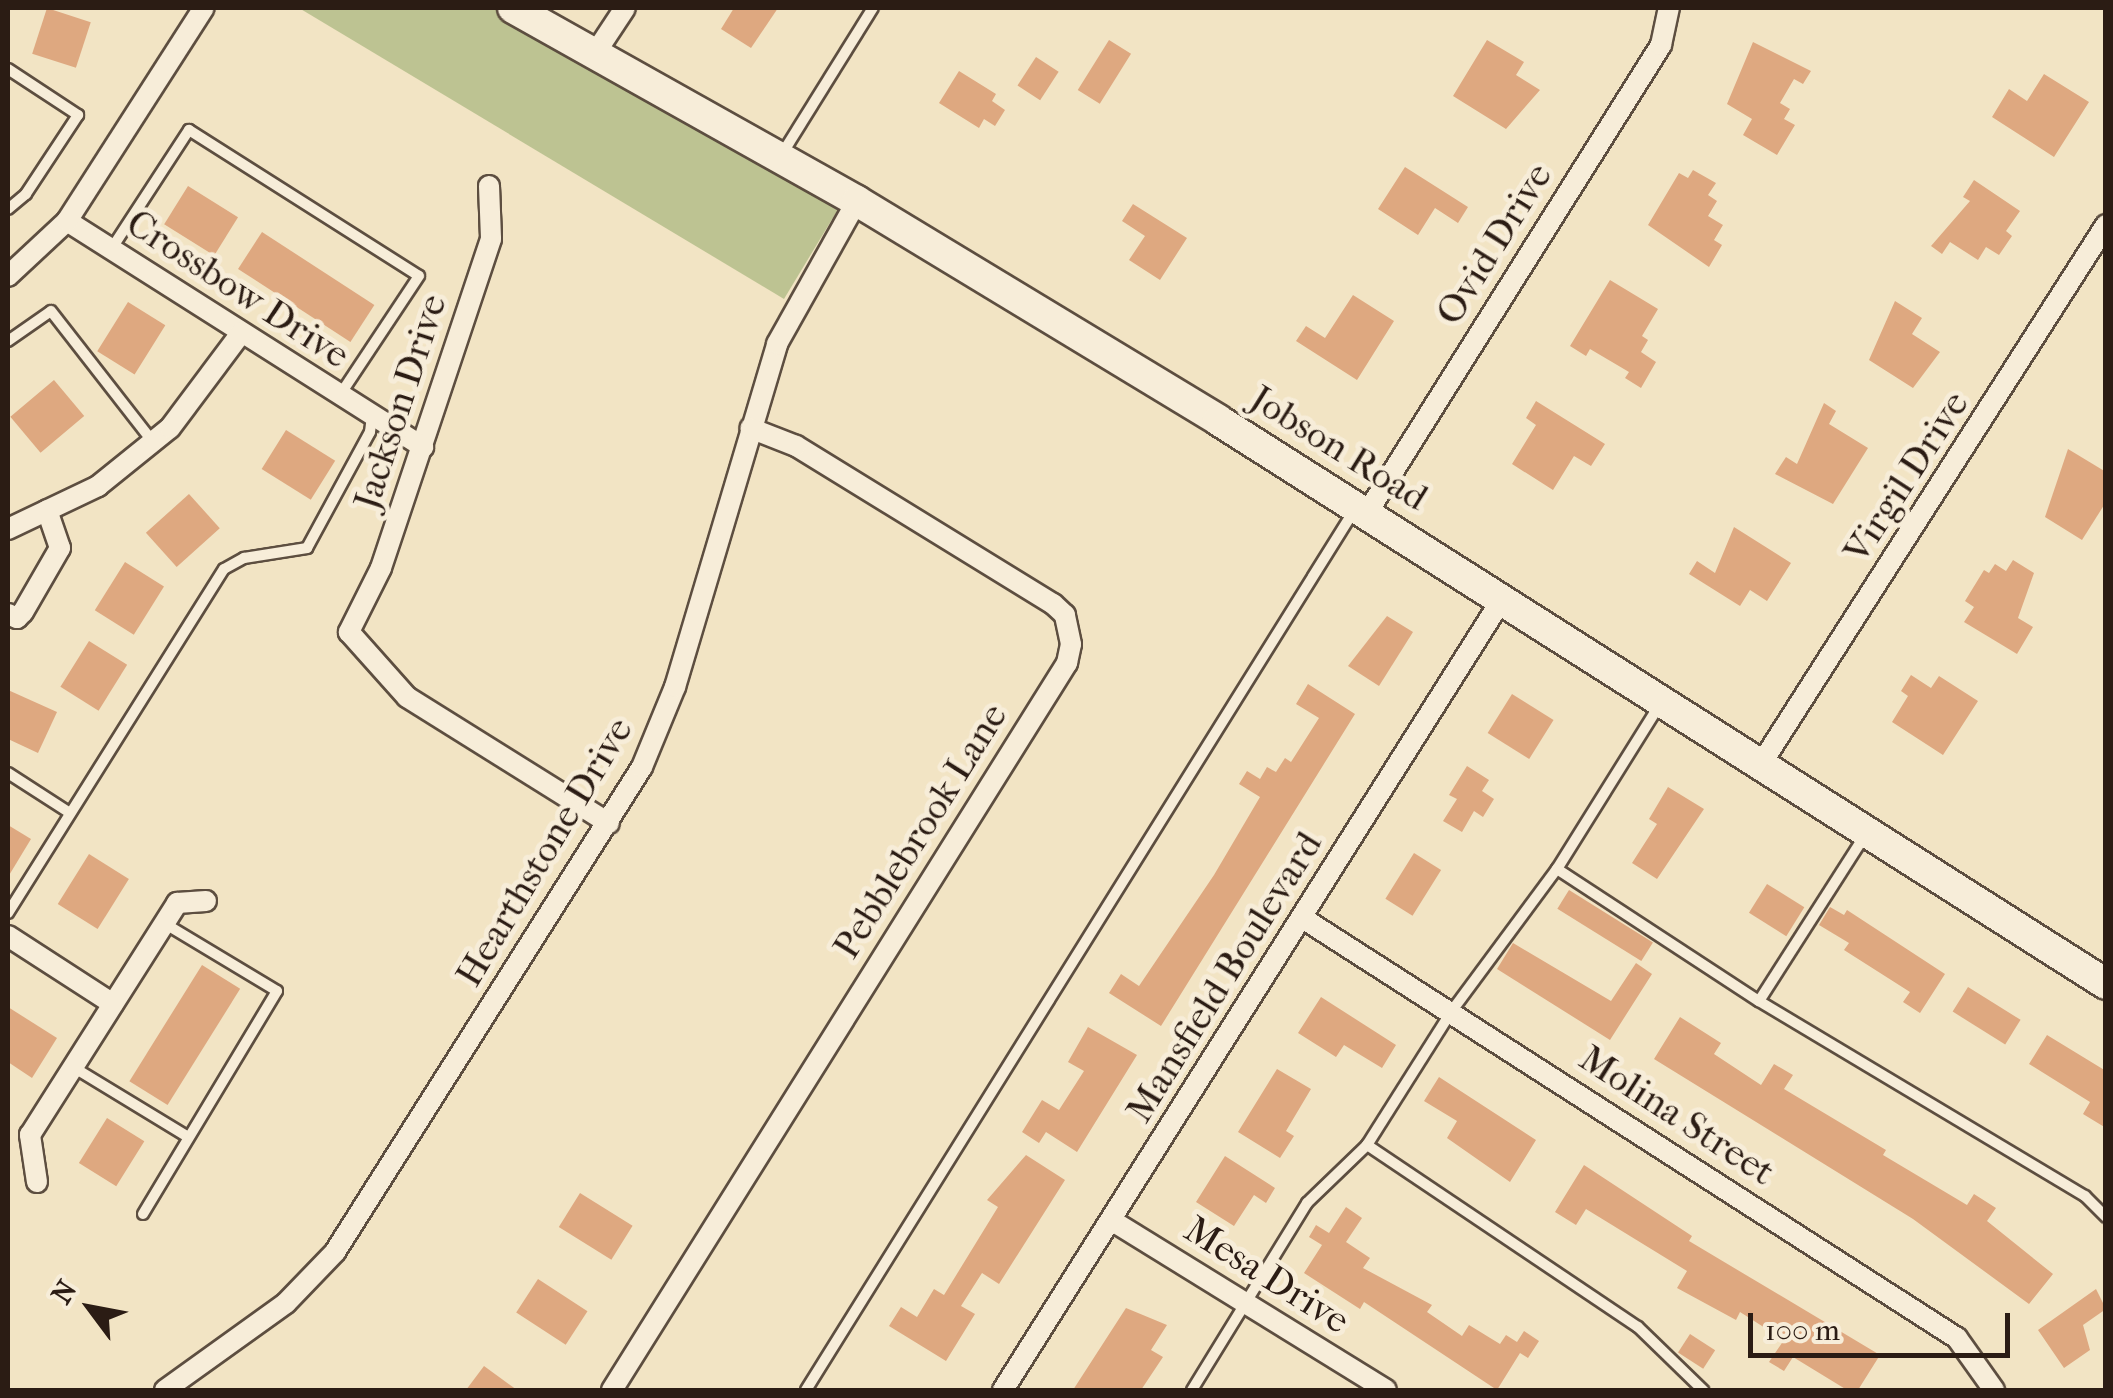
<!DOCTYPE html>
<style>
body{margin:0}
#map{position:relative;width:2113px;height:1398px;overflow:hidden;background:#f2e4c4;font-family:"IM FELL French Canon",serif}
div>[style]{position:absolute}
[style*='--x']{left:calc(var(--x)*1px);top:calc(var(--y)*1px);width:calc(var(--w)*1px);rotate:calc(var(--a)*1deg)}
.green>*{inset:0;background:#bdc392}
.building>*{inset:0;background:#dea880;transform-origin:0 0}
.roads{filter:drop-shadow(2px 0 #5d4e40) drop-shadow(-2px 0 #5d4e40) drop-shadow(0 2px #5d4e40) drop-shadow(0 -2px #5d4e40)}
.lane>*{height:10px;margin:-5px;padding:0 5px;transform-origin:5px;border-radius:5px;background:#f7edd9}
.street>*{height:20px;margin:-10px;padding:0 10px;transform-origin:10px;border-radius:10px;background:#f7edd9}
.secondary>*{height:30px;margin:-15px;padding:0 15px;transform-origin:15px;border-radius:15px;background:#f7edd9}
span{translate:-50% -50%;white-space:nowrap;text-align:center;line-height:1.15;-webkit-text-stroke:10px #f7edd9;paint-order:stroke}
.street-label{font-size:38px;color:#2b1c14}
.frame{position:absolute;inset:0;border:10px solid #2b1c14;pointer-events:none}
.north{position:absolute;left:40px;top:1258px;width:100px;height:100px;-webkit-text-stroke:8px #f7edd9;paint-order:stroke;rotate:302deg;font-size:28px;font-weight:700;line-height:40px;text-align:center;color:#2b1c14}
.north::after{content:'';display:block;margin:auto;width:35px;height:45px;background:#2b1c14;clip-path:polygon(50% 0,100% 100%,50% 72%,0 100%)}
.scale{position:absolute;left:1748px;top:1313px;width:262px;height:45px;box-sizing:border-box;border:5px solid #2b1c14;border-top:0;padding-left:12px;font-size:30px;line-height:35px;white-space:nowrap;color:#2b1c14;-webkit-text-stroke:8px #f7edd9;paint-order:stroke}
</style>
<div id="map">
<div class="green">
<div style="clip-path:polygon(299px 8px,507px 8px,834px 199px,837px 211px,784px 299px)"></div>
</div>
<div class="building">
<div style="left:47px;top:8px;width:46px;height:48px;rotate:18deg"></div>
<div style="clip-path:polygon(734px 8px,778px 8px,751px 48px,721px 29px)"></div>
<div style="left:1109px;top:40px;width:26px;height:59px;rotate:32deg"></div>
<div style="clip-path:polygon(1487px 40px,1524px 62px,1516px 75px,1540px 90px,1506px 129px,1453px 96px)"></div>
<div style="clip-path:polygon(1753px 42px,1811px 71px,1803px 84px,1794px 79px,1780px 103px,1790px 109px,1784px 119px,1795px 125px,1777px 155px,1743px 135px,1752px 119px,1727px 104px)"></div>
<div style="left:1036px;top:57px;width:27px;height:34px;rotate:33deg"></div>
<div style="clip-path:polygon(959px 71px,996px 94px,992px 101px,1005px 110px,995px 126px,984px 119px,979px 128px,939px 103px)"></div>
<div style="clip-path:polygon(2044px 74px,2089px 102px,2054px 157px,1992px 117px,2009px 89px,2027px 101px)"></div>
<div style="clip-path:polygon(1405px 167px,1468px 207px,1458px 223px,1435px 208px,1418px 235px,1378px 209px)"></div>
<div style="clip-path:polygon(1693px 170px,1716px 183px,1708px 195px,1717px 201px,1708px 216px,1723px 225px,1714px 240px,1722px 245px,1709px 267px,1648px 225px,1679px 173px,1688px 178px)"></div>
<div style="clip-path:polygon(1974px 180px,2020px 211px,2006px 231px,2012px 236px,1999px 255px,1986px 247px,1978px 260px,1950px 242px,1942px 254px,1931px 246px,1970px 201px,1963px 197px)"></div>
<div style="left:188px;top:186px;width:59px;height:45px;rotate:32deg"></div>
<div style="clip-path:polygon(1133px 204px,1187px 238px,1160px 280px,1129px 260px,1145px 236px,1122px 221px)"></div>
<div style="left:262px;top:232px;width:134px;height:44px;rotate:33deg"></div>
<div style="clip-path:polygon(1610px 280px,1658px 309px,1642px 336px,1648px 340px,1641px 352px,1656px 362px,1641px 388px,1625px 378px,1629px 372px,1590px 349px,1586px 356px,1570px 346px)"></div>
<div style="clip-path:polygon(1353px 295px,1394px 321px,1357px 380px,1296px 341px,1306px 326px,1325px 338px)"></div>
<div style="clip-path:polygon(1895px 301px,1922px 318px,1912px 334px,1940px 352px,1913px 388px,1869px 360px)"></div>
<div style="left:128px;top:302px;width:44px;height:58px;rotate:32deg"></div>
<div style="left:54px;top:380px;width:47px;height:57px;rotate:50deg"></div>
<div style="clip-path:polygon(1536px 401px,1605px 444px,1591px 466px,1574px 456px,1553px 490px,1512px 464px,1536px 425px,1526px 418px)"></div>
<div style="clip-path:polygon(1824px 403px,1836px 411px,1829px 424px,1868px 448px,1833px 504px,1775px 474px,1786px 457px,1797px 464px)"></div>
<div style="left:286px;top:430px;width:58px;height:46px;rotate:32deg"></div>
<div style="clip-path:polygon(2068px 449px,2106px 472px,2106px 502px,2082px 540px,2045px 517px)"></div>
<div style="left:189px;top:494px;width:46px;height:58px;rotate:48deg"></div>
<div style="clip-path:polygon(1734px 527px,1791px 563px,1767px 601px,1750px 590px,1740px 606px,1689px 574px,1697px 561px,1715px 573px)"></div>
<div style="clip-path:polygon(2013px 560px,2034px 573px,2018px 618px,2033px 627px,2017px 654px,1964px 622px,1974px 607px,1965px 601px,1984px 570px,1989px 573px,1995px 564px,2006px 571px)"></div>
<div style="left:125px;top:562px;width:46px;height:57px;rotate:32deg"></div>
<div style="clip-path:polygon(1387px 616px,1413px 632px,1379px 686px,1348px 666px)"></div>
<div style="left:89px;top:641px;width:45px;height:54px;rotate:32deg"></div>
<div style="clip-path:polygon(1911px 675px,1931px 688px,1939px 676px,1978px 701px,1943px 755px,1892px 722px,1908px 696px,1901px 691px)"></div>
<div style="clip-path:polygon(1308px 684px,1355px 714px,1161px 1026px,1109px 993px,1121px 974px,1139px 986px,1214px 875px,1260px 797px,1239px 784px,1247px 771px,1260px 779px,1267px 767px,1276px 772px,1285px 758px,1291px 762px,1319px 718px,1296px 704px)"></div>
<div style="clip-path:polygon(8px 690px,57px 712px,38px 753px,8px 739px)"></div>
<div style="left:1512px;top:694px;width:49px;height:46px;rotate:32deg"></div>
<div style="clip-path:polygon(1467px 766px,1489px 780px,1482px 791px,1494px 799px,1483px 817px,1474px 811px,1462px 832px,1443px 821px,1457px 799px,1449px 795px)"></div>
<div style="clip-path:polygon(1668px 787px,1704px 809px,1657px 879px,1632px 863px,1657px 824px,1649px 819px)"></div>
<div style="clip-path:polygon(8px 825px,31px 839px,8px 877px)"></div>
<div style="left:1414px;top:853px;width:32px;height:54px;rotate:32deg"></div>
<div style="left:89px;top:854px;width:47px;height:59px;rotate:32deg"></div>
<div style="left:1767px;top:884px;width:44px;height:34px;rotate:32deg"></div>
<div style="left:1569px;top:890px;width:99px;height:22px;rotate:32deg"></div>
<div style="clip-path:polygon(1830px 907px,1844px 915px,1847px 910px,1945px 974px,1920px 1013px,1903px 1002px,1910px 992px,1844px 950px,1849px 943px,1819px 925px)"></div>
<div style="clip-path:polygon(1513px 943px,1611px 1001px,1636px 963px,1652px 974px,1610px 1040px,1497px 969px)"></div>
<div style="left:202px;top:965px;width:45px;height:137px;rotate:32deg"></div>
<div style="left:1968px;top:987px;width:62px;height:29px;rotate:32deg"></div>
<div style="clip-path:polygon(1321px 997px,1396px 1045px,1382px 1068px,1344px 1045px,1336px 1057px,1298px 1033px)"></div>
<div style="clip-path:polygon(8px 1007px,57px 1038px,32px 1078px,8px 1062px)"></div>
<div style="clip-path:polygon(1680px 1017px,1721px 1043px,1714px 1054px,1761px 1085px,1774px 1064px,1793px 1075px,1784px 1089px,1886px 1150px,1883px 1155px,1967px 1205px,1974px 1194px,1996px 1208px,1987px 1221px,2053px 1274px,2029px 1304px,1913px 1219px,1654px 1059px)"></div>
<div style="clip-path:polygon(1088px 1027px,1137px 1055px,1077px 1152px,1046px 1132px,1039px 1143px,1022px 1132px,1042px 1100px,1059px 1110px,1084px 1071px,1068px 1062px)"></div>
<div style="clip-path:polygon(2047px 1035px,2106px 1071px,2106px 1128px,2083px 1114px,2090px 1102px,2029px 1064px)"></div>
<div style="clip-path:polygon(1277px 1069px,1311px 1089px,1286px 1131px,1294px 1136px,1280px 1158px,1238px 1132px)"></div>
<div style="clip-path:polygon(1439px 1077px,1536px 1140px,1510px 1182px,1447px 1138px,1457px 1121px,1424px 1101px)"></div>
<div style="left:107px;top:1118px;width:44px;height:53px;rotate:32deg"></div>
<div style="clip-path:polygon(1026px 1155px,1065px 1180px,999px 1284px,982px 1273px,961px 1306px,975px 1314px,946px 1361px,889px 1326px,901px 1307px,917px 1317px,934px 1289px,944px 1295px,998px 1207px,987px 1200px)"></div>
<div style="clip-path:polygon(1225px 1156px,1275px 1188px,1266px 1203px,1254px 1195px,1234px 1226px,1196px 1202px)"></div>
<div style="clip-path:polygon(1584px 1165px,1692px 1236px,1689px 1241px,1880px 1355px,1858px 1390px,1847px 1390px,1793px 1357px,1784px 1371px,1769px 1362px,1784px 1340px,1740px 1312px,1736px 1320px,1677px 1288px,1687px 1271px,1586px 1209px,1576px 1225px,1555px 1212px)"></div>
<div style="left:580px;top:1193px;width:62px;height:40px;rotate:32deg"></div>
<div style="clip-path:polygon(1346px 1207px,1362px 1218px,1346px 1242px,1370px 1258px,1363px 1268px,1432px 1305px,1427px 1312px,1462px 1336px,1469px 1325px,1500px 1344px,1506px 1335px,1517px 1342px,1524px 1331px,1539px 1341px,1528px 1358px,1520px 1353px,1497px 1390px,1364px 1302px,1360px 1309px,1304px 1273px,1322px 1245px,1309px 1237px,1316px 1225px,1329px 1233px)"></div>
<div style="left:538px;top:1279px;width:59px;height:40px;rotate:33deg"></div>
<div style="clip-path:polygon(2096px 1289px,2106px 1309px,2083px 1325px,2090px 1350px,2064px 1368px,2038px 1330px)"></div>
<div style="clip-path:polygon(1126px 1308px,1167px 1325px,1151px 1350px,1163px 1357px,1141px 1390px,1073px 1390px)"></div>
<div style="left:1690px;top:1334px;width:30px;height:22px;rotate:33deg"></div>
<div style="clip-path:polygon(484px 1366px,517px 1390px,466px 1390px)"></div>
</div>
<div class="roads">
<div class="lane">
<div style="--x:8;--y:69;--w:84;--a:33.3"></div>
<div style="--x:78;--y:115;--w:95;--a:123.4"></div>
<div style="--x:26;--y:194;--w:23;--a:140"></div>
<div style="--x:782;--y:154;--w:172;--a:-58.1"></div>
<div style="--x:112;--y:248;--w:141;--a:-56.9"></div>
<div style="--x:189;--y:130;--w:272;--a:32.4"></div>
<div style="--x:419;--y:276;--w:143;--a:123.6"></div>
<div style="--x:8;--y:341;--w:52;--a:-34.9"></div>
<div style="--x:51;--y:311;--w:166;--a:52.1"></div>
<div style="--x:8;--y:773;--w:74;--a:32.8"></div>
<div style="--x:1557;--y:869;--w:241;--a:33.2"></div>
<div style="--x:1759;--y:1001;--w:380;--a:30.9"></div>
<div style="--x:2085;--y:1196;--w:30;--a:45"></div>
<div style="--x:8;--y:913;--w:406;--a:-57.9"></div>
<div style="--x:224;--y:569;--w:23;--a:-29"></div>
<div style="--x:244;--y:558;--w:64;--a:-9"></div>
<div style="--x:307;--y:548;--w:132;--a:-61.5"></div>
<div style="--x:370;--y:432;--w:16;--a:-83"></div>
<div style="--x:1759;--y:1001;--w:198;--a:-57.4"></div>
<div style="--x:73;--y:1067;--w:135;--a:31.3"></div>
<div style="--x:1367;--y:1145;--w:326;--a:33.9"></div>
<div style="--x:1638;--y:1327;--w:91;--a:44.1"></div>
<div style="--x:143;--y:1214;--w:260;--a:-59"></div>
<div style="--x:277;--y:991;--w:132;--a:-149"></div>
<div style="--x:806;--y:1390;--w:1038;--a:-58.07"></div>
<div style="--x:1192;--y:1390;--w:220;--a:-58.4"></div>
<div style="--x:1307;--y:1203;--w:83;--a:-44"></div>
<div style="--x:1367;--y:1145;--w:157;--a:-57.7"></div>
<div style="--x:1451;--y:1012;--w:178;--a:-53.5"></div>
<div style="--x:1557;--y:869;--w:195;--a:-58"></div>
</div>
<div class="street">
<div style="--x:594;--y:55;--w:56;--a:-56.6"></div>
<div style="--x:489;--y:186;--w:53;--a:87.8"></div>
<div style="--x:491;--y:239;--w:347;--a:108.5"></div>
<div style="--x:381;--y:568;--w:72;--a:116.6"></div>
<div style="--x:349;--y:632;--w:87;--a:48.3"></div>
<div style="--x:407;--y:697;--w:238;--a:32"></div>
<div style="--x:67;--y:221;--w:422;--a:32.4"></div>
<div style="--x:8;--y:276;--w:81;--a:-43"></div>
<div style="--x:67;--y:221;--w:253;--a:-57.3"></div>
<div style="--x:1367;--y:513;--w:553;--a:-57.86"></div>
<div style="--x:1661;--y:45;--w:38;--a:-78"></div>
<div style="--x:8;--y:529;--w:100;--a:-25.5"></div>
<div style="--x:98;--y:486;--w:92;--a:-38.9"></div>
<div style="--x:170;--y:428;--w:119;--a:-53.2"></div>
<div style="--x:8;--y:614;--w:10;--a:24"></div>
<div style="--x:17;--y:618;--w:8;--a:-45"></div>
<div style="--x:23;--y:612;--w:74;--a:-60"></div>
<div style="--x:60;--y:548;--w:40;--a:-108.9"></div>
<div style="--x:1761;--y:764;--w:640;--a:-57.38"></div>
<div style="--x:1304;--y:919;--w:776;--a:32.69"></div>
<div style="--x:1957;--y:1338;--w:64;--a:54.6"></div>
<div style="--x:8;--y:936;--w:125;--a:32.9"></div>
<div style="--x:37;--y:1182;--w:48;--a:-98.5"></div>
<div style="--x:30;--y:1135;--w:275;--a:-57.6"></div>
<div style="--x:177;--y:903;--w:29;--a:-4"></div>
<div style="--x:1111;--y:1220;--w:323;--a:31.7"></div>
<div style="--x:165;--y:1390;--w:149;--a:-35.7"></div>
<div style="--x:286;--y:1303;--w:71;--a:-46.1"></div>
<div style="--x:335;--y:1252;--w:574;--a:-57.67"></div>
<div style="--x:642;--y:767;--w:87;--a:-67.6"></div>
<div style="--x:675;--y:687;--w:358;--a:-73.4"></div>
<div style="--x:777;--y:344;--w:164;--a:-60.8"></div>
<div style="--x:612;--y:1390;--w:858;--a:-57.96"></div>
<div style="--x:1067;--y:663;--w:19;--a:-78"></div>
<div style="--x:1071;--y:644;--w:30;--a:-102"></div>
<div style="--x:1065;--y:615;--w:16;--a:-137"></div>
<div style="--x:1053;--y:604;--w:302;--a:-148.4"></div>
<div style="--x:796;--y:446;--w:49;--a:-158.6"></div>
<div style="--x:1003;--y:1390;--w:935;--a:-57.75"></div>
</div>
<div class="secondary">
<div style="--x:513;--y:8;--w:394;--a:29.3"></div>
<div style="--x:857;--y:201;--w:422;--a:31.2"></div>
<div style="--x:1218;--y:420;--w:1052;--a:32.42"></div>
</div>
</div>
<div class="street-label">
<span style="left:1494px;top:244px;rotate:-58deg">Ovid Drive</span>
<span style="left:238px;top:289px;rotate:33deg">Crossbow Drive</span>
<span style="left:400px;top:402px;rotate:-72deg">Jackson Drive</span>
<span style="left:1339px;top:448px;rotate:32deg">Jobson Road</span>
<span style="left:1906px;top:477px;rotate:-57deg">Virgil Drive</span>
<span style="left:920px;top:831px;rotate:-58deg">Pebblebrook Lane</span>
<span style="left:544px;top:852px;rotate:-59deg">Hearthstone Drive</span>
<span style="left:1224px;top:977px;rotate:-58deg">Mansfield Boulevard</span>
<span style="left:1677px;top:1115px;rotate:33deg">Molina Street</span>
<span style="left:1267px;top:1275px;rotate:32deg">Mesa Drive</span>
</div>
<div class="frame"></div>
<div class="north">N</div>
<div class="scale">100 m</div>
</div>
